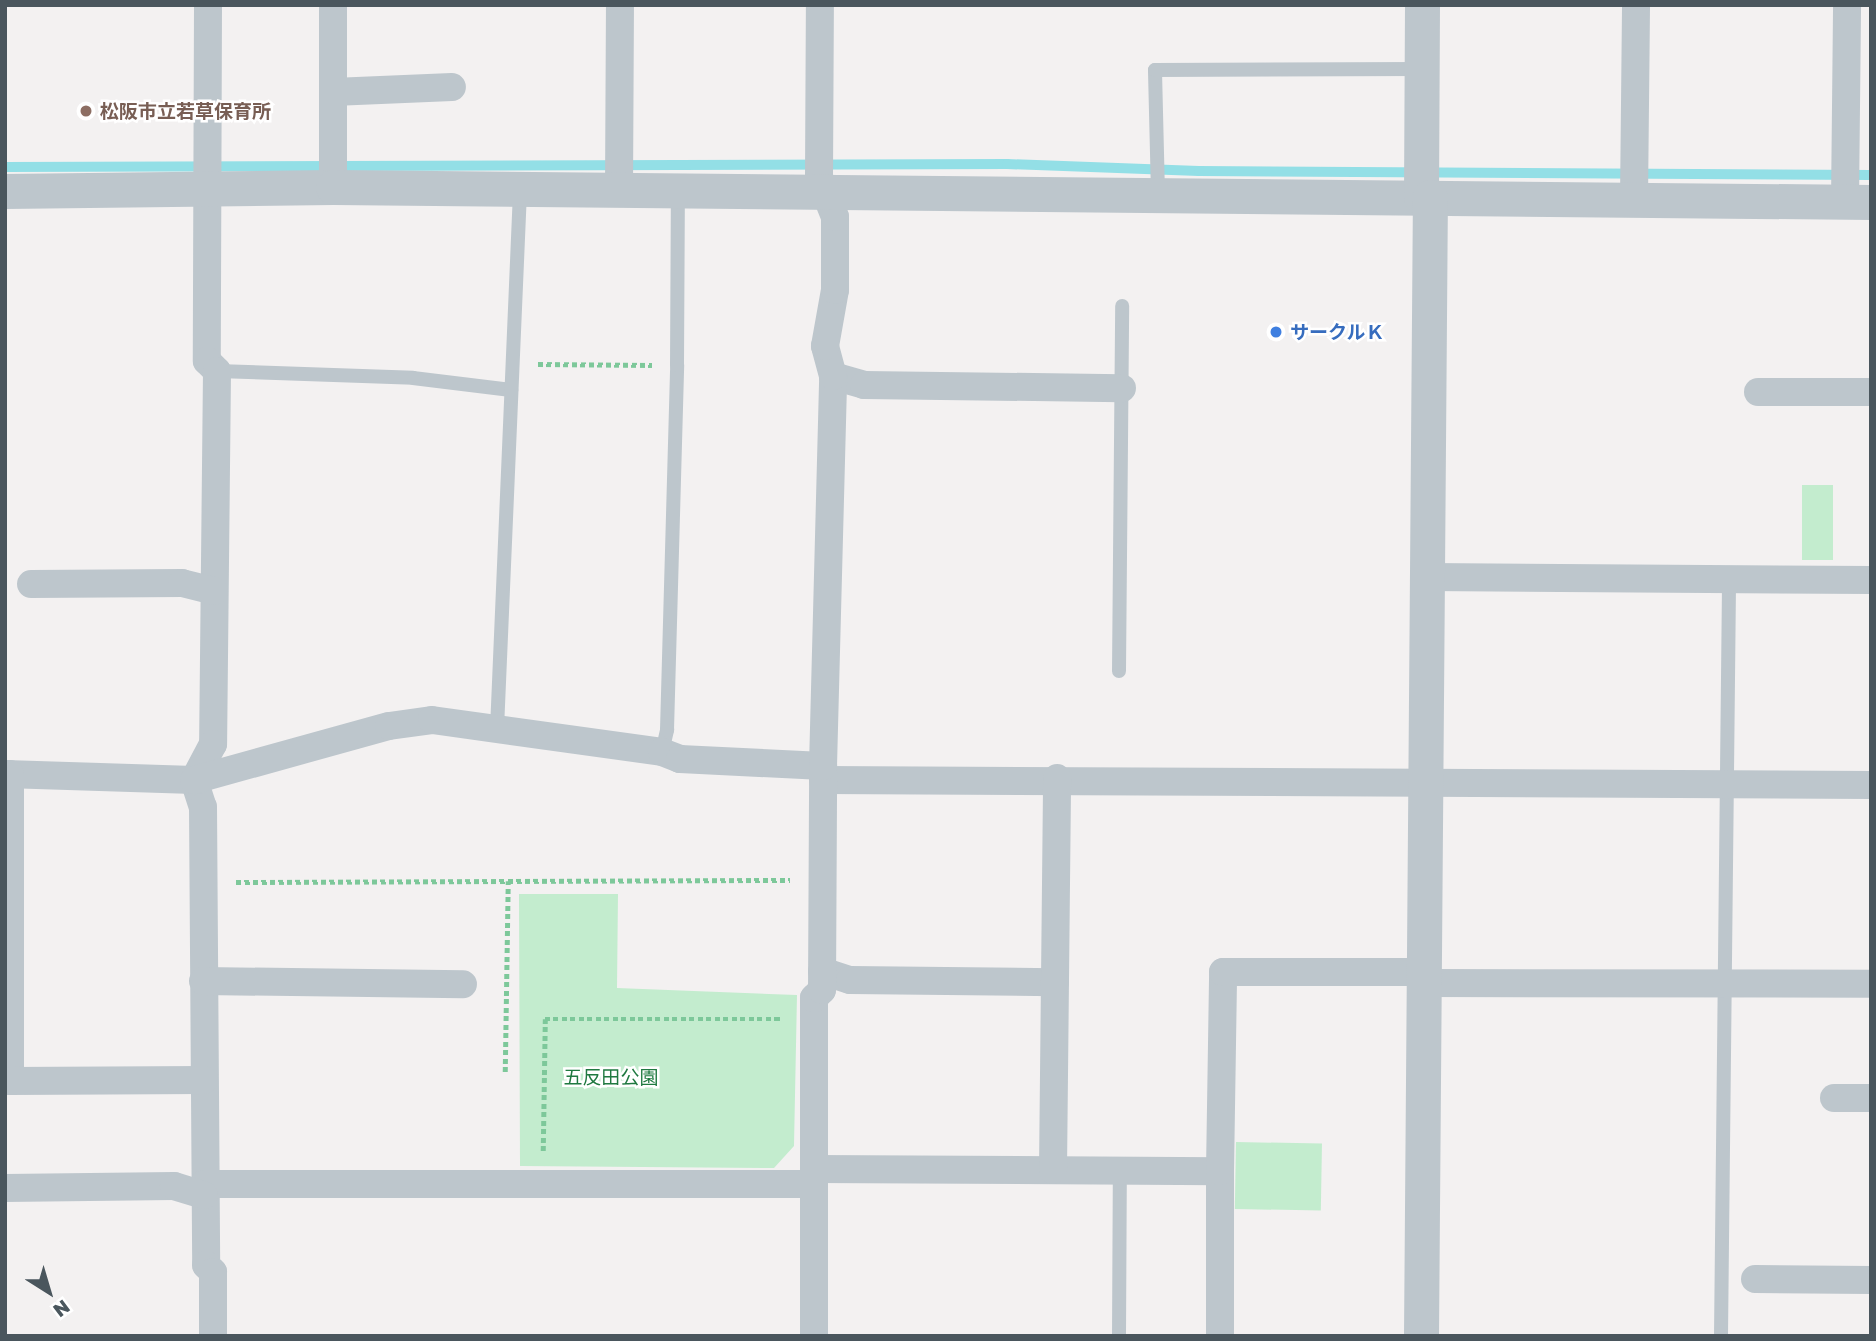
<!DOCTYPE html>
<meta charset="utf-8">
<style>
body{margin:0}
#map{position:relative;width:1876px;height:1341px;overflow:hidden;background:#f3f1f1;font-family:"Golos Text","Noto Sans JP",sans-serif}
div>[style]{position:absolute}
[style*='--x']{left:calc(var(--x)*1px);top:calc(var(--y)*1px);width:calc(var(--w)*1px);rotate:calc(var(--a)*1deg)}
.green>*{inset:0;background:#c3ecce;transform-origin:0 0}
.stream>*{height:10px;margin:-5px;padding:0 5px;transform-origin:5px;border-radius:5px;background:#93dfe6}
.path>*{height:4.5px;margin-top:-2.25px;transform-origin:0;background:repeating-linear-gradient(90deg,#7dc89a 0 5px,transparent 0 8.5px)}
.service>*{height:14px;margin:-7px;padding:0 7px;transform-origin:7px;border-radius:7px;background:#bdc6cc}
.minor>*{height:28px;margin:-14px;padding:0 14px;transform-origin:14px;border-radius:14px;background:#bdc6cc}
.tertiary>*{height:35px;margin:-17.5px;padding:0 17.5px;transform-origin:17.5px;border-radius:17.5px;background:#bdc6cc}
.dots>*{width:19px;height:19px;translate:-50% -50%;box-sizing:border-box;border:4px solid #fff;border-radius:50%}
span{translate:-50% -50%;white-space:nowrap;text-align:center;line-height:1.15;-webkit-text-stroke:5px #fff;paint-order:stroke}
.education-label{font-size:19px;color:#785e54;font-weight:700}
.left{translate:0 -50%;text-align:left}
.shop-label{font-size:19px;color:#366cbe;font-weight:700}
.park-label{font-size:19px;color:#1f7940}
.frame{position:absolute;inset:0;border:7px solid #4a565d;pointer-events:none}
.north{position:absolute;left:14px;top:1257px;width:70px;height:70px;-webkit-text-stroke:5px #fff;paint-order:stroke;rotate:143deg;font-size:19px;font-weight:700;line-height:28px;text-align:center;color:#4a565d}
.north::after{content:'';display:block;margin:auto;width:24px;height:32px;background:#4a565d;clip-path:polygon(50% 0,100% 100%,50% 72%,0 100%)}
</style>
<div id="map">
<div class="green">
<div style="left:1833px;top:485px;width:75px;height:31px;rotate:90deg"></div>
<div style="clip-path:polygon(519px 894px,618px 894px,617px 988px,797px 995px,794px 1146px,774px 1168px,520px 1166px)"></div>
<div style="left:1236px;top:1142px;width:86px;height:67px;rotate:1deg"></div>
</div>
<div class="stream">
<div style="--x:5;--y:167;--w:1002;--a:-0.17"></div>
<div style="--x:1007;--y:164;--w:192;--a:2.1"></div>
<div style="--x:1199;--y:171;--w:672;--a:0.34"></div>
</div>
<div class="path">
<div style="--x:538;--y:364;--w:114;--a:0.5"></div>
<div style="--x:236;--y:882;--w:554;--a:-0.21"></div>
<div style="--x:505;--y:1072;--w:191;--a:-89.1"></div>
<div style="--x:543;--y:1151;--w:132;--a:-89.1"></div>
<div style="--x:545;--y:1019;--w:237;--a:0"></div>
</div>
<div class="service">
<div style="--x:1158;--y:194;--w:124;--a:-91.4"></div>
<div style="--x:1155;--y:70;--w:265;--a:-0.2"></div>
<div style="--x:217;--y:371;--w:196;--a:2"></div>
<div style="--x:413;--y:378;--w:99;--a:7"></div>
<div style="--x:1119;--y:671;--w:365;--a:-89.5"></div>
<div style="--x:497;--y:729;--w:538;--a:-87.55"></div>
<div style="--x:662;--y:752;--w:23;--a:-77"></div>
<div style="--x:667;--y:730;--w:365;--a:-88.4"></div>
<div style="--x:677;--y:365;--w:174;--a:-89.7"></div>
<div style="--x:1119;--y:1336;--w:166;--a:-89.7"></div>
<div style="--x:1721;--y:1336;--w:757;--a:-89.39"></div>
</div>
<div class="minor">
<div style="--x:208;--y:5;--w:356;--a:90.2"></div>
<div style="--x:207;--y:361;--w:14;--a:45"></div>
<div style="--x:217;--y:371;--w:373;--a:90.6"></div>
<div style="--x:213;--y:744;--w:41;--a:117.8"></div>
<div style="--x:194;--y:780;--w:28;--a:72"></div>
<div style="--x:203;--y:807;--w:458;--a:89.6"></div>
<div style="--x:206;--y:1265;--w:10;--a:45"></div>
<div style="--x:213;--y:1272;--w:64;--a:90"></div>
<div style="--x:333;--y:92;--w:119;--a:-2.4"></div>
<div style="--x:333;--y:187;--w:182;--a:-90"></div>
<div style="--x:619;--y:191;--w:186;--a:-89.7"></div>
<div style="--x:1634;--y:199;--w:194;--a:-89.4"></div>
<div style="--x:1845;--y:202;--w:197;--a:-89.4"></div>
<div style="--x:833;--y:376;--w:32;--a:16"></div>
<div style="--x:864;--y:385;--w:258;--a:0.7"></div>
<div style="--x:1758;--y:392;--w:113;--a:0"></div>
<div style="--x:1428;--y:577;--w:443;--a:0.4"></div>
<div style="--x:31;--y:584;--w:151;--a:-0.4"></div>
<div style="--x:182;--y:583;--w:33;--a:14"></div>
<div style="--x:5;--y:774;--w:189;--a:1.8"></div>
<div style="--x:194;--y:780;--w:202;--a:-15.5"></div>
<div style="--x:389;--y:726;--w:43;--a:-7.9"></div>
<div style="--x:432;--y:720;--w:232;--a:7.9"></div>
<div style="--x:662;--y:752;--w:19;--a:21"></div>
<div style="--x:680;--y:759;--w:143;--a:2.8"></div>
<div style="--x:10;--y:774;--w:307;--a:90"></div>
<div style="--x:10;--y:1081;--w:194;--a:-0.3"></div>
<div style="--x:823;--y:780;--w:1048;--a:0.27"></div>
<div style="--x:822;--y:971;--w:29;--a:18"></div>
<div style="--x:850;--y:980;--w:205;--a:0.6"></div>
<div style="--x:203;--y:981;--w:260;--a:0.7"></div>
<div style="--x:1426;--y:983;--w:445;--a:0.1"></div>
<div style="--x:1834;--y:1098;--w:37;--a:0"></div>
<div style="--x:814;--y:1169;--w:406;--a:0.3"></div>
<div style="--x:1220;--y:1171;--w:165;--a:90"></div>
<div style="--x:1053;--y:1170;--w:392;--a:-89.4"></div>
<div style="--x:1220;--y:1171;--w:199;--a:-89.1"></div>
<div style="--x:1223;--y:972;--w:203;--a:0"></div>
<div style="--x:204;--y:1184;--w:610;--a:0"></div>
<div style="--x:5;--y:1188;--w:169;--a:-0.7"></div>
<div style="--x:174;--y:1186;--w:31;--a:17"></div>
<div style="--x:1755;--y:1279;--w:116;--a:0.5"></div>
<div style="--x:814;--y:1336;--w:338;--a:-90"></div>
<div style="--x:814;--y:998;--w:11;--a:-45"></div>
<div style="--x:822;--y:990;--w:224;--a:-89.7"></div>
<div style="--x:823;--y:766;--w:390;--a:-88.5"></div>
<div style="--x:833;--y:376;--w:31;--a:-105"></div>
<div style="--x:825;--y:346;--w:57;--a:-79.9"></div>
<div style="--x:835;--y:290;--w:73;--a:-90"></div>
<div style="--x:835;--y:217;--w:43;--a:-111.8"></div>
<div style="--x:819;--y:177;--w:172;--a:-89.7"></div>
</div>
<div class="tertiary">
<div style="--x:5;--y:191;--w:328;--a:-0.7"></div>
<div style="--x:333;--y:187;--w:1538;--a:0.56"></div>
<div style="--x:1421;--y:197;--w:192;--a:-89.7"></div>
<div style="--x:1421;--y:1336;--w:1139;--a:-89.55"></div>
</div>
<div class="dots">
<div style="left:86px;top:111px;background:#8d6e63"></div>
<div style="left:1276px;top:332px;background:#3f7fe0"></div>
</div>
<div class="education-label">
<span class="left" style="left:100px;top:111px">松阪市立若草保育所</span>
</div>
<div class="shop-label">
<span class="left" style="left:1290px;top:332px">サークルＫ</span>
</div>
<div class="park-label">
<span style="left:611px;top:1077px">五反田公園</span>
</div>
<div class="frame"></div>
<div class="north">N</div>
</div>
